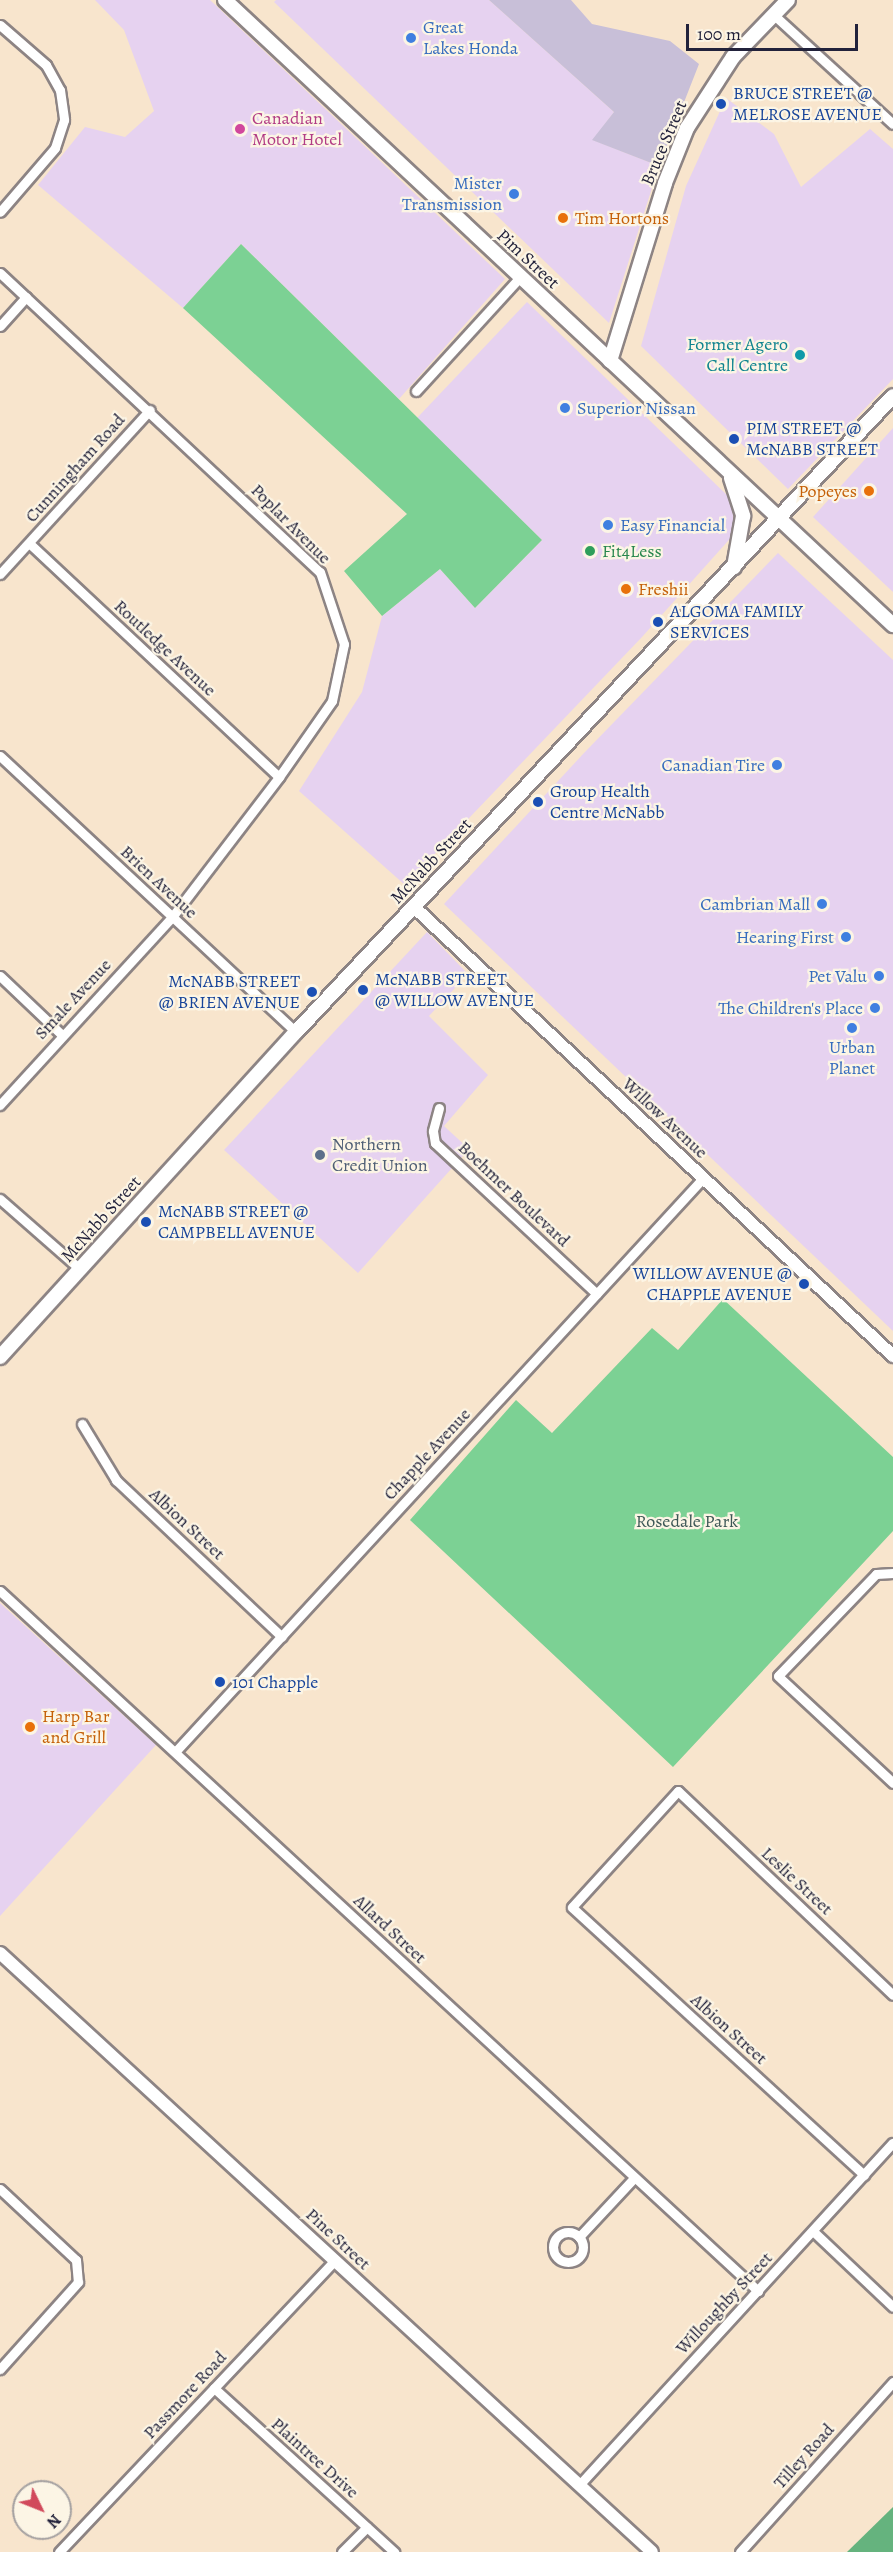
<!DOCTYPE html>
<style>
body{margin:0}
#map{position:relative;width:893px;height:2552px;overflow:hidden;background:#f8e5cd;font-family:Alegreya,serif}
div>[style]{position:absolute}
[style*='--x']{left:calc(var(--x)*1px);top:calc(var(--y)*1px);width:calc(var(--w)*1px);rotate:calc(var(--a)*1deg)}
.built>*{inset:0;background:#e6d2f0}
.industrial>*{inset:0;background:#c8bfd8}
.green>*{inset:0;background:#7cd194}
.forest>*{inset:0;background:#65b37e}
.roads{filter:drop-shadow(2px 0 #8d8484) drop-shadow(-2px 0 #8d8484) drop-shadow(0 2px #8d8484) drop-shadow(0 -2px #8d8484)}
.minor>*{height:9px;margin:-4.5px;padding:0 4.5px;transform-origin:4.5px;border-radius:4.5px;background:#fff}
.minor>.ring{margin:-4.5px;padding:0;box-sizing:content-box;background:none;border:9px solid #fff;border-radius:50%}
.tertiary>*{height:12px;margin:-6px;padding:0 6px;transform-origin:6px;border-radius:6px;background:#fff}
.secondary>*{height:14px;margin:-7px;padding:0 7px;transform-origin:7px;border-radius:7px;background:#fff}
.dots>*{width:16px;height:16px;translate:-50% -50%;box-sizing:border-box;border:3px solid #fcf5e5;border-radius:50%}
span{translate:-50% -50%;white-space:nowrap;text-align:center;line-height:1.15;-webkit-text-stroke:4.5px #fcf5e5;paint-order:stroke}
.shop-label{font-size:18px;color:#366cbe}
.left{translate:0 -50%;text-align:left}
.right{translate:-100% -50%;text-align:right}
.transit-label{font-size:18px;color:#164399}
.hotel-label{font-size:18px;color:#b23c85}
.street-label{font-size:18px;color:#22223b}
.food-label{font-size:18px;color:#c56008}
.culture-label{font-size:18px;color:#0d838f}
.leisure-label{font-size:18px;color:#27864d}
.service-label{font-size:18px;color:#4e5e75}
.park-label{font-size:18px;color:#3d5756}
.north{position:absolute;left:12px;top:2480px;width:60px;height:60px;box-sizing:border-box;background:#fcf5e5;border:2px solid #a5a1a1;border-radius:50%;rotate:133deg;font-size:16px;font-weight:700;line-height:24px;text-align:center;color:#22223b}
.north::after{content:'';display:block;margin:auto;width:21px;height:27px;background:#d1495b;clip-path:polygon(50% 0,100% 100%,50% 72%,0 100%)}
.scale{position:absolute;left:686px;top:24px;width:172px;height:27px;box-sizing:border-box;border:3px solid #22223b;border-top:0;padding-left:8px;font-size:18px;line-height:21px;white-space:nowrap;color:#22223b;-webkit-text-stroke:4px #fcf5e5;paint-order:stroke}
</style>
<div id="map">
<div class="built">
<div style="clip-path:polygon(95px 0,210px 0,505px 279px,399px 399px,241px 244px,183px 308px,38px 185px,85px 127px,125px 137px,154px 111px,124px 30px)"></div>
<div style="clip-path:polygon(276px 0,489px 0,614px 112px,593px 140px,659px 166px,609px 323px,274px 2px)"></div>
<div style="clip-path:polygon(726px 98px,774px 134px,801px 187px,870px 129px,893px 149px,893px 379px,788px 489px,641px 346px,686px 186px)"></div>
<div style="clip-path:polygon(527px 302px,730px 498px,736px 532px,642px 637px,405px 885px,299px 791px,362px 692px,382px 616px,440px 569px,475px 608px,542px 540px,417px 418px)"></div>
<div style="clip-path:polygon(893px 428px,893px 592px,813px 517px)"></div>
<div style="clip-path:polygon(778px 553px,893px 660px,893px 1331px,444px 904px,584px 753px)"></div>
<div style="clip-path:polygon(427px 932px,468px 974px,429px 1016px,488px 1075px,444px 1126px,469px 1149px,358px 1273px,224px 1150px)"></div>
<div style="clip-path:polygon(0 1603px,156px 1745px,0 1916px)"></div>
</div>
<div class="industrial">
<div style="clip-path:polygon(489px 0,571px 0,592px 24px,670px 41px,699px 64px,659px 166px,592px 140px,614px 112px)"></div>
</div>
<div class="green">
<div style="clip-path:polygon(241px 244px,542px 540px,475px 608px,440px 569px,382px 616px,344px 571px,407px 514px,183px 308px)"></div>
<div style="clip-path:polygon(723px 1299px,893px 1457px,893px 1531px,673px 1767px,410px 1520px,516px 1400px,552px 1433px,652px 1328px,678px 1350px)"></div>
</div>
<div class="forest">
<div style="clip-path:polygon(893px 2507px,893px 2552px,847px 2552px)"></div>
</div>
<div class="roads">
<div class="minor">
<div style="--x:774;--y:15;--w:161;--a:42.5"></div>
<div style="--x:0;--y:25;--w:61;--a:41"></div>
<div style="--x:46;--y:65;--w:29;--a:61"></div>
<div style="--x:60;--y:90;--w:30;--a:82"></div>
<div style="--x:64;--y:120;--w:29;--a:108"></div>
<div style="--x:55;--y:148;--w:84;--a:130.7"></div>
<div style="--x:0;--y:273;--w:438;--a:43.1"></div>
<div style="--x:320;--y:572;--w:76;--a:71.6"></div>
<div style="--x:344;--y:644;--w:58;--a:101.9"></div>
<div style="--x:332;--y:701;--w:93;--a:124.9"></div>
<div style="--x:279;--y:777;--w:176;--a:127.4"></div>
<div style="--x:172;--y:917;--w:255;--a:132.5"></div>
<div style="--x:0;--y:326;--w:39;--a:-48"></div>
<div style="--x:416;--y:391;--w:156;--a:-47.6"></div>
<div style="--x:29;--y:543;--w:342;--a:43.1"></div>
<div style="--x:0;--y:574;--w:222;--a:-47.6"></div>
<div style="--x:0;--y:756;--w:405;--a:43"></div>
<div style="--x:0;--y:976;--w:86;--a:43.6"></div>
<div style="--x:439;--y:1108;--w:24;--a:105"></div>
<div style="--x:433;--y:1131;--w:12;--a:81"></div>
<div style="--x:435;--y:1143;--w:221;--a:43"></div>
<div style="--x:0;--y:1199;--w:106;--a:41.2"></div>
<div style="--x:82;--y:1424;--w:66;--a:58.7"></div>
<div style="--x:116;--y:1480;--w:228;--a:43.4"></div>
<div style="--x:893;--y:1573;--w:17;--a:177"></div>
<div style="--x:876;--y:1574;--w:141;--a:133.9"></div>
<div style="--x:778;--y:1676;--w:157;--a:42.9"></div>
<div style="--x:0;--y:1591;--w:1032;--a:42.72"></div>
<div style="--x:175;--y:1752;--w:780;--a:-47.39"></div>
<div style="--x:864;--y:2175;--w:396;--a:-137.5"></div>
<div style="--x:572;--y:1907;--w:157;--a:-47.6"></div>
<div style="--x:678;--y:1791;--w:296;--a:43.5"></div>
<div style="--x:0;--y:2189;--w:104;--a:43.1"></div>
<div style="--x:76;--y:2260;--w:22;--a:85"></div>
<div style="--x:78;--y:2282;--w:117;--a:131.9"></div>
<div style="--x:813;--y:2231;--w:110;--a:43.5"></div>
<div class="ring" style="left:553px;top:2232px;width:21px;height:21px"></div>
<div style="--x:579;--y:2237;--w:81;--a:-47"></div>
<div style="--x:214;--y:2388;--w:244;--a:42.3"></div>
<div style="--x:580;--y:2484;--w:463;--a:-47.5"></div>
<div style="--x:59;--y:2552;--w:402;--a:-46.6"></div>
<div style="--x:342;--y:2552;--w:35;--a:-45"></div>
<div style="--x:740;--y:2552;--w:229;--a:-48"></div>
</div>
<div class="tertiary">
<div style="--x:413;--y:906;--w:658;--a:43.15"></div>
<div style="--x:0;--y:1953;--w:885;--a:42.57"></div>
</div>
<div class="secondary">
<div style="--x:225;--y:0;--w:915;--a:43.1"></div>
<div style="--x:610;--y:361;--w:186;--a:-72.8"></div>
<div style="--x:665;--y:183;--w:59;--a:-68.2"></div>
<div style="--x:687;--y:128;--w:85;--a:-57.1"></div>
<div style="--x:733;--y:57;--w:79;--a:-46"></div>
<div style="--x:731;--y:478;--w:40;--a:72"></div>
<div style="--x:743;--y:516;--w:52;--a:100"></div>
<div style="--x:0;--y:1357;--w:440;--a:-47.7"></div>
<div style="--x:296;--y:1032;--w:872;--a:-46.81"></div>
</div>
</div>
<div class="dots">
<div style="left:411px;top:38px;background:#3f7fe0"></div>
<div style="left:721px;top:104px;background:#1a4fb4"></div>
<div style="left:240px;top:129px;background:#d1479c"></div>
<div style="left:514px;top:194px;background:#3f7fe0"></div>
<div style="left:563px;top:218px;background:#e8710a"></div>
<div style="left:800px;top:355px;background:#0f9aa8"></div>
<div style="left:565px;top:408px;background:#3f7fe0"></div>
<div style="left:734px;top:439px;background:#1a4fb4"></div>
<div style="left:869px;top:491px;background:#e8710a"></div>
<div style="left:608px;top:525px;background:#3f7fe0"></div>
<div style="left:590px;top:551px;background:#2e9e5b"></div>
<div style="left:626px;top:589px;background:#e8710a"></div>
<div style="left:658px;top:622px;background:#1a4fb4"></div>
<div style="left:777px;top:765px;background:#3f7fe0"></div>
<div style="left:538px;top:802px;background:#1a4fb4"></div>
<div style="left:822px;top:904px;background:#3f7fe0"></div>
<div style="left:846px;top:937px;background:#3f7fe0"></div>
<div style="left:879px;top:976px;background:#3f7fe0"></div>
<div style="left:363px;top:990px;background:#1a4fb4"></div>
<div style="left:312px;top:992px;background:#1a4fb4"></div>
<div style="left:875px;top:1008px;background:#3f7fe0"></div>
<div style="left:852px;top:1028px;background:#3f7fe0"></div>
<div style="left:320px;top:1155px;background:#5c6f8a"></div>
<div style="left:146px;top:1222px;background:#1a4fb4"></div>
<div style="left:804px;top:1284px;background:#1a4fb4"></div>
<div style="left:220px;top:1682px;background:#1a4fb4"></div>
<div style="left:30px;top:1727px;background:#e8710a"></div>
</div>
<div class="shop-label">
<span class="left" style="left:423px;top:38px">Great<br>Lakes Honda</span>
<span class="right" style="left:502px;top:194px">Mister<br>Transmission</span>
<span class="left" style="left:577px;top:408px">Superior Nissan</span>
<span class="left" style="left:620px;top:525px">Easy Financial</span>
<span class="right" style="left:765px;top:765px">Canadian Tire</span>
<span class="right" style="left:810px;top:904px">Cambrian Mall</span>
<span class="right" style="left:834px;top:937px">Hearing First</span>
<span class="right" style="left:867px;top:976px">Pet Valu</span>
<span class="right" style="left:863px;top:1008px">The Children's Place</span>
<span style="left:852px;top:1058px">Urban<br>Planet</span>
</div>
<div class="transit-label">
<span class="left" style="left:733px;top:104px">BRUCE STREET @<br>MELROSE AVENUE</span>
<span class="left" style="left:746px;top:439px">PIM STREET @<br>McNABB STREET</span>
<span class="left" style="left:670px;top:622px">ALGOMA FAMILY<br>SERVICES</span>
<span class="left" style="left:550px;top:802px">Group Health<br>Centre McNabb</span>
<span class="left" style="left:375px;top:990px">McNABB STREET<br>@ WILLOW AVENUE</span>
<span class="right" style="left:300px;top:992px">McNABB STREET<br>@ BRIEN AVENUE</span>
<span class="left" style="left:158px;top:1222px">McNABB STREET @<br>CAMPBELL AVENUE</span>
<span class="right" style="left:792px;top:1284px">WILLOW AVENUE @<br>CHAPPLE AVENUE</span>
<span class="left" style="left:232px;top:1682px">101 Chapple</span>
</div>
<div class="hotel-label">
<span class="left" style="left:252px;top:129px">Canadian<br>Motor Hotel</span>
</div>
<div class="street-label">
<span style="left:664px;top:143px;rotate:-67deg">Bruce Street</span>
<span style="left:528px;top:259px;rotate:43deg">Pim Street</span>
<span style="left:75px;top:468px;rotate:-48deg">Cunningham Road</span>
<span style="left:291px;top:524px;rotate:45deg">Poplar Avenue</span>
<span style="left:165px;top:648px;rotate:43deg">Routledge Avenue</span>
<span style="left:431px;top:861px;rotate:-47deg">McNabb Street</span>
<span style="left:159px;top:882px;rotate:43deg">Brien Avenue</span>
<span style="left:73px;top:999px;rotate:-47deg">Smale Avenue</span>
<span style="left:665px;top:1118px;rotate:43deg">Willow Avenue</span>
<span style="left:514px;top:1194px;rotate:43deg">Boehmer Boulevard</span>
<span style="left:101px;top:1219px;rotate:-48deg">McNabb Street</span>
<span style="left:427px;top:1454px;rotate:-47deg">Chapple Avenue</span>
<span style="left:187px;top:1524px;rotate:43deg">Albion Street</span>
<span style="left:797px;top:1881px;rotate:43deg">Leslie Street</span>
<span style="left:390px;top:1929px;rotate:43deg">Allard Street</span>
<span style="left:729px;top:2029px;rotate:42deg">Albion Street</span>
<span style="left:338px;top:2239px;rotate:43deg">Pine Street</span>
<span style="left:724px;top:2303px;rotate:-47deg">Willoughby Street</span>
<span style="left:185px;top:2395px;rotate:-47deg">Passmore Road</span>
<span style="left:804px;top:2456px;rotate:-48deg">Tilley Road</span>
<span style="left:315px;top:2458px;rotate:42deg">Plaintree Drive</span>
</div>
<div class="food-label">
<span class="left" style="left:575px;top:218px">Tim Hortons</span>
<span class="right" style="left:857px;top:491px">Popeyes</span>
<span class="left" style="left:638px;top:589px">Freshii</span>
<span class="left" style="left:42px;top:1727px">Harp Bar<br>and Grill</span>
</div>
<div class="culture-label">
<span class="right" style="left:788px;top:355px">Former Agero<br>Call Centre</span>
</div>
<div class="leisure-label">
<span class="left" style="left:602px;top:551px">Fit4Less</span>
</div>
<div class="service-label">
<span class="left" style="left:332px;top:1155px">Northern<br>Credit Union</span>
</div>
<div class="park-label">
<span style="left:687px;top:1521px">Rosedale Park</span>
</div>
<div class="north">N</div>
<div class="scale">100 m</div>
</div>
